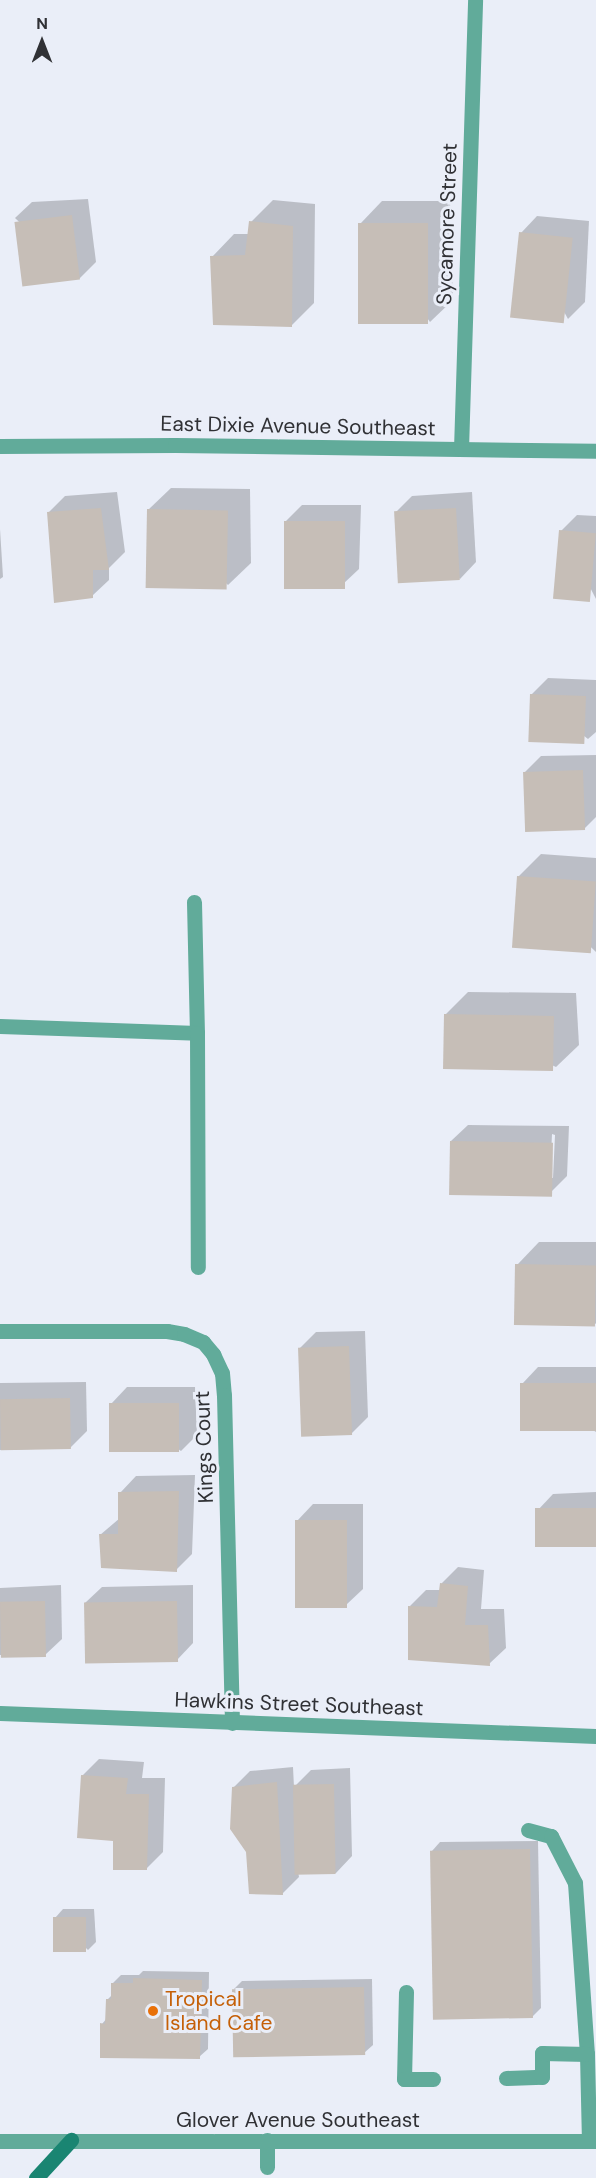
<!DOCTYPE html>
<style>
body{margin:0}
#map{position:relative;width:596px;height:2178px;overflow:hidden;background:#eaeef8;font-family:"DM Sans",sans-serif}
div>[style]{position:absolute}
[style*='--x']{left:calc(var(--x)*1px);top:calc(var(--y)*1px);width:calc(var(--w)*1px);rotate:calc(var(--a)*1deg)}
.shadow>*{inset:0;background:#0003}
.building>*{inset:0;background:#c6beb7;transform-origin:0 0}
.lane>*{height:15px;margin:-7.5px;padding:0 7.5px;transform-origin:7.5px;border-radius:7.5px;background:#61ab9a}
.street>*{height:15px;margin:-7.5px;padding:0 7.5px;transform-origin:7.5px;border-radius:7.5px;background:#61ab9a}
.secondary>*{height:15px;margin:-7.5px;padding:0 7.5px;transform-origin:7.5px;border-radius:7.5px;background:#1a8572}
.dots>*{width:16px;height:16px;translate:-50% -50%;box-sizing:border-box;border:3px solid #eaeef8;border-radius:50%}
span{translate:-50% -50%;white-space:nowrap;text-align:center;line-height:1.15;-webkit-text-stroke:6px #eaeef8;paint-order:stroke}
.street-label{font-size:21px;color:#303135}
.food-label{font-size:21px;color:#c56008}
.left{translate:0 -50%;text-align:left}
.north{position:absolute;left:12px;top:12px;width:60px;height:60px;-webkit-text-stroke:4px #eaeef8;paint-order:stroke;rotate:0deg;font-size:16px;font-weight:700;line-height:24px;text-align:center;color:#303135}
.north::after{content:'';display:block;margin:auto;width:21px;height:27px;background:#303135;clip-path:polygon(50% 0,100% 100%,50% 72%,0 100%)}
</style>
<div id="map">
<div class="shadow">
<div style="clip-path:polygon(88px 199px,96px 262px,79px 279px,15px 218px,32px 202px)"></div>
<div style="clip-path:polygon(273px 200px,315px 204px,314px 303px,291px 326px,212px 257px,234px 234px,249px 234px,251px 222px)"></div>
<div style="clip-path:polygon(382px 201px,450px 201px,453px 300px,430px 322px,360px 224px)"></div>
<div style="clip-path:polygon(537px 216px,589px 221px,585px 302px,568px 319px,521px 233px)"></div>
<div style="clip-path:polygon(171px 488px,250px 489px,251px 563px,228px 585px,148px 510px)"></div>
<div style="clip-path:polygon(117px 492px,125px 552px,109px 568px,109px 580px,92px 596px,49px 512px,65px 496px)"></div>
<div style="clip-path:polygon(472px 492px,476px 562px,460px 579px,395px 513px,412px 496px)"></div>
<div style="clip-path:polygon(302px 505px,361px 505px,359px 569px,342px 585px,285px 522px)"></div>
<div style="clip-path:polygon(577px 515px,596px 516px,596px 599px,561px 531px)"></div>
<div style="clip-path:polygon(0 529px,3px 577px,0 579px)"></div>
<div style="clip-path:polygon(548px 678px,596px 680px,596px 732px,588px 739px,531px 695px)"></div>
<div style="clip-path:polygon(596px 755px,596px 817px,584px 829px,525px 772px,541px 756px)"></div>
<div style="clip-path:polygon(541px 854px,596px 858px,596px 952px,518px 877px)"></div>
<div style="clip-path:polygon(468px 992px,576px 993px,579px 1045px,556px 1067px,445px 1015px)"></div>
<div style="clip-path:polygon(evenodd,468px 1125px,569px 1126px,567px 1176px,550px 1193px,451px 1141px,468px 1125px,552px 1134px,555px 1135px,553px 1178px,550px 1178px,552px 1134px)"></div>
<div style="clip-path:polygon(539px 1242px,596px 1242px,596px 1324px,517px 1265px)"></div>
<div style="clip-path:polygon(365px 1331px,368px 1417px,351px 1434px,299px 1349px,316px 1332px)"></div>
<div style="clip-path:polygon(538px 1367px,596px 1367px,596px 1432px,522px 1384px)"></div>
<div style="clip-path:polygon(86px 1382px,87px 1431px,70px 1448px,0 1450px,0 1383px)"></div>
<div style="clip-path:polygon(127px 1387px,195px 1387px,197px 1435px,181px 1451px,111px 1404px)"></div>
<div style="clip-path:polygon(195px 1475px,192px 1554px,176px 1570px,100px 1535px,120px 1518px,120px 1493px,136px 1476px)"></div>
<div style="clip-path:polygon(596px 1492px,596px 1545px,537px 1511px,553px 1494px)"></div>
<div style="clip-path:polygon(313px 1504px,363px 1504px,363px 1589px,346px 1605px,297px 1521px)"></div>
<div style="clip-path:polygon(458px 1567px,484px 1570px,481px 1609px,504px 1609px,506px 1648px,489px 1664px,410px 1606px,426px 1590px,441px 1590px,442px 1583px)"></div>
<div style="clip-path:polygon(61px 1585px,62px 1639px,45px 1655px,0 1655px,0 1588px)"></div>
<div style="clip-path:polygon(193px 1585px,193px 1643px,177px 1660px,85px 1603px,102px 1587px)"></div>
<div style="clip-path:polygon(99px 1759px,144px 1762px,142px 1778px,165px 1778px,163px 1852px,146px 1869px,115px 1839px,82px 1776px)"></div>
<div style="clip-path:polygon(293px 1767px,294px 1787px,311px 1770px,350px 1768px,352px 1856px,336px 1873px,298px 1871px,299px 1877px,282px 1894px,248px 1851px,233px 1788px,250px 1771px)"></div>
<div style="clip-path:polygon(538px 1841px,541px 2008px,532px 2017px,432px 1851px,440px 1842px)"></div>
<div style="clip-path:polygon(63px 1909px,94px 1909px,96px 1942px,88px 1950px,55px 1918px)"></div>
<div style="clip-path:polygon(143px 1971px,209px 1972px,208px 2049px,199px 2057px,102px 2024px,107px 2018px,107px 2000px,113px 1994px,113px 1983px,121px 1975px,139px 1975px)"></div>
<div style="clip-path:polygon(372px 1979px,373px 2045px,364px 2053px,234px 1989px,242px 1981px)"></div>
</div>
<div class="building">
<div style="left:72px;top:215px;width:65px;height:58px;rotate:83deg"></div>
<div style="clip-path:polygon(249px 221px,293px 226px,292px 327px,213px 325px,210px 256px,245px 255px)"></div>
<div style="left:358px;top:223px;width:70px;height:101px"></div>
<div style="left:519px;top:232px;width:54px;height:86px;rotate:6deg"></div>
<div style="clip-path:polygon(101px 508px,109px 570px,93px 570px,93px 598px,54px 603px,47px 512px)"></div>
<div style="left:456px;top:508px;width:72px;height:62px;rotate:87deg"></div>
<div style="left:147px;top:509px;width:81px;height:79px;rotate:1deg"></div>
<div style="left:284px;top:521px;width:61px;height:68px"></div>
<div style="left:559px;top:530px;width:37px;height:69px;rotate:5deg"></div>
<div style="left:530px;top:694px;width:56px;height:48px;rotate:2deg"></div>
<div style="left:583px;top:770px;width:60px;height:60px;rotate:88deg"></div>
<div style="left:517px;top:876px;width:79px;height:72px;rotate:4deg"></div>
<div style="left:444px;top:1014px;width:110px;height:55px;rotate:1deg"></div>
<div style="left:450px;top:1141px;width:103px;height:54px;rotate:1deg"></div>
<div style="left:515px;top:1264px;width:81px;height:61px;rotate:1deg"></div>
<div style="left:349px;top:1346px;width:89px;height:51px;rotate:88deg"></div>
<div style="left:520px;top:1383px;width:76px;height:48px"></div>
<div style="left:70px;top:1398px;width:51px;height:70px;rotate:89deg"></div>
<div style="left:109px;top:1403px;width:70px;height:49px"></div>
<div style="clip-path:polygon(179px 1491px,177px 1572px,101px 1568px,99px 1534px,118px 1534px,118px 1492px)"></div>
<div style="left:596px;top:1508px;width:39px;height:61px;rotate:90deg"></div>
<div style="left:295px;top:1520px;width:52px;height:88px"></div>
<div style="clip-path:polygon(440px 1583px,468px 1586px,465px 1625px,488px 1625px,490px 1666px,408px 1660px,408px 1606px,437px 1607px)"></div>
<div style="left:45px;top:1601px;width:56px;height:45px;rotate:89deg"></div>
<div style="left:177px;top:1601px;width:61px;height:93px;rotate:89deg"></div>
<div style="clip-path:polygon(81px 1775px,128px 1778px,126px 1794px,149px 1794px,147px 1870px,113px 1870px,113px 1841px,77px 1838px)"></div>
<div style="clip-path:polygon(277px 1782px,283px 1895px,249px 1894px,246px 1852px,230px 1829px,232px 1787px)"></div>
<div style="left:334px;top:1784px;width:90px;height:41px;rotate:89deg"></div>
<div style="left:530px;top:1849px;width:169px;height:100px;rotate:89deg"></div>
<div style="left:53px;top:1917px;width:33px;height:35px"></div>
<div style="clip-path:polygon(133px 1978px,202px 1980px,200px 2059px,100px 2058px,100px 2023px,105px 2024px,106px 1999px,111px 1999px,111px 1983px,133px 1983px)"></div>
<div style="left:364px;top:1987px;width:68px;height:132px;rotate:89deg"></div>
</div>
<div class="lane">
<div style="--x:528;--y:1830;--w:24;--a:15"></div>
<div style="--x:551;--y:1836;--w:53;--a:62.9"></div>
<div style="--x:575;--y:1883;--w:171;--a:86"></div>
<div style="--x:587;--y:2054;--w:87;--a:88.7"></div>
<div style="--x:406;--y:1992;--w:87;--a:91.3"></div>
<div style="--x:404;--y:2079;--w:29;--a:0"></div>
<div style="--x:506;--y:2078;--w:36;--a:-2"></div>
<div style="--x:542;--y:2077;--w:24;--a:-90"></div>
<div style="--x:542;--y:2053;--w:45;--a:1.3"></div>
<div style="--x:267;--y:2140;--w:27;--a:90"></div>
</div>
<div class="street">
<div style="--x:0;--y:446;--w:175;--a:-0.3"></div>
<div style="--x:175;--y:445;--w:421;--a:0.8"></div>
<div style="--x:461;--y:449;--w:449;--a:-88.2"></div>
<div style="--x:194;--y:902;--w:131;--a:88.7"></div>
<div style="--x:0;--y:1026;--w:197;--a:2"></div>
<div style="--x:197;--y:1033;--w:234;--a:89.8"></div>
<div style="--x:0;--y:1331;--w:167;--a:0"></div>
<div style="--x:167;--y:1331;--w:17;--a:10"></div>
<div style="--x:184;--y:1334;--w:21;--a:23"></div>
<div style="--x:203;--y:1342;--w:16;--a:50"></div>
<div style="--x:213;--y:1354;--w:21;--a:65"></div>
<div style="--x:222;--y:1373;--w:22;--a:85"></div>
<div style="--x:224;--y:1395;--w:328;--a:88.6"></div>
<div style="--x:0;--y:1713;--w:596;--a:2.21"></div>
<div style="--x:0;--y:2141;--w:596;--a:0"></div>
</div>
<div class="secondary">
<div style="--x:36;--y:2178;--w:52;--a:-47.4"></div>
</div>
<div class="dots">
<div style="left:153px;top:2011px;background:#e8710a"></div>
</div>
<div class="street-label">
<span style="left:447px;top:224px;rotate:-88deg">Sycamore Street</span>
<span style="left:298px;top:426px;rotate:1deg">East Dixie Avenue Southeast</span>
<span style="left:204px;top:1447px;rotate:-92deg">Kings Court</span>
<span style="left:299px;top:1704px;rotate:2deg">Hawkins Street Southeast</span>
<span style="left:298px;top:2120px">Glover Avenue Southeast</span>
</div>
<div class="food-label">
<span class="left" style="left:165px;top:2011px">Tropical<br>Island Cafe</span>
</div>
<div class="north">N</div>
</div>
